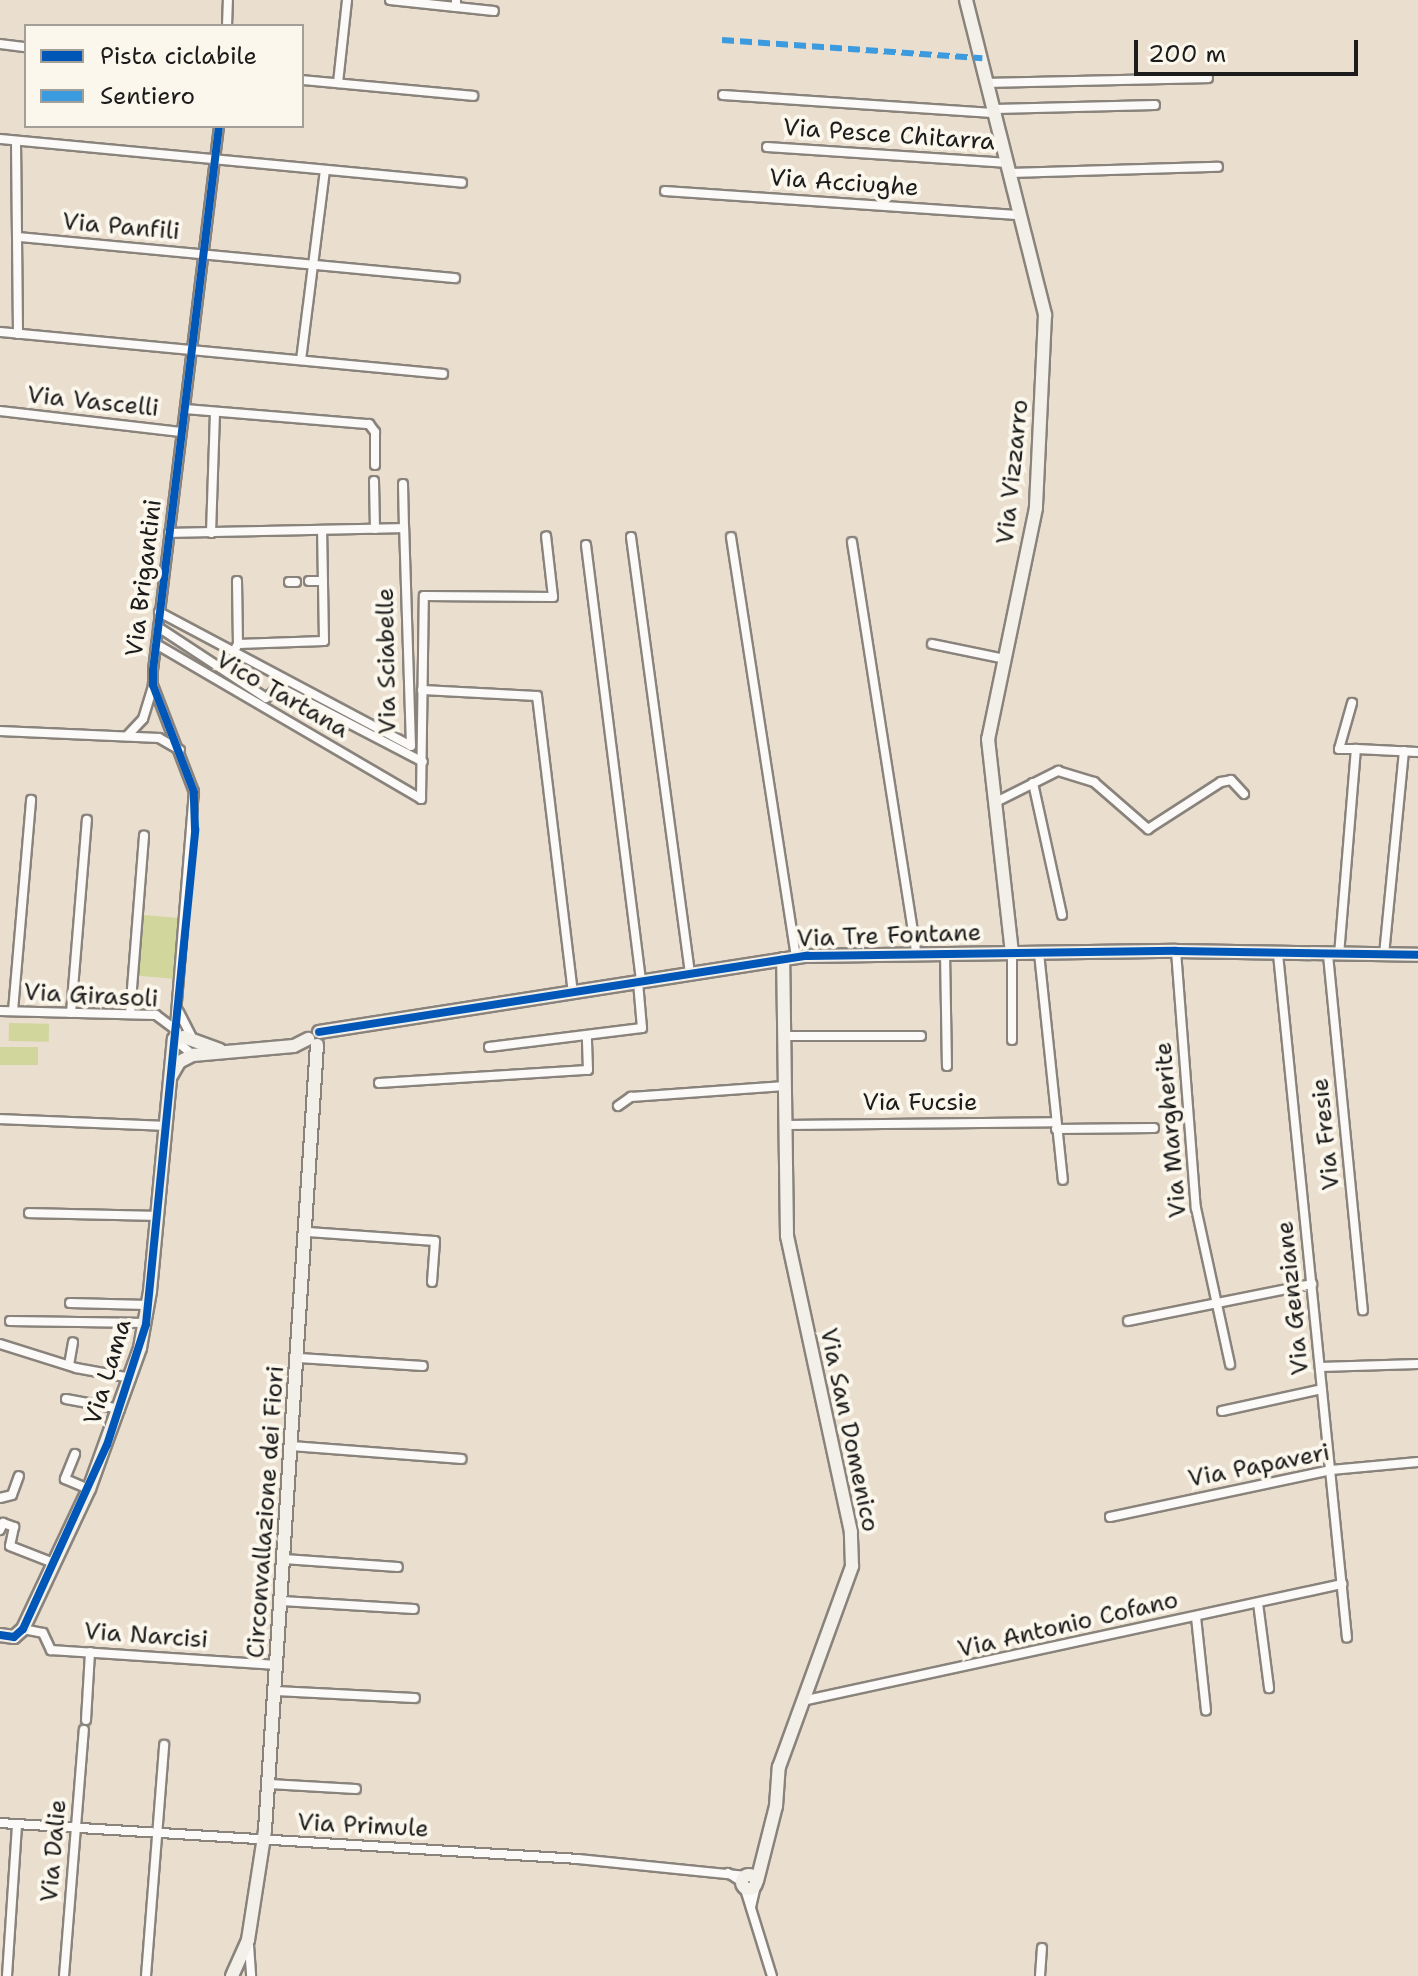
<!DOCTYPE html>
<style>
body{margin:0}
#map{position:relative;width:1418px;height:1976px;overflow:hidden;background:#eadecf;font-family:"Shantell Sans",sans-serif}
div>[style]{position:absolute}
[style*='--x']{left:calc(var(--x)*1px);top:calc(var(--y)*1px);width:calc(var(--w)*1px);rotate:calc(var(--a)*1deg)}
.green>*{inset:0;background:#d0d69c;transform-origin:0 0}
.roads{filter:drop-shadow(2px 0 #89837c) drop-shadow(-2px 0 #89837c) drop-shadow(0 2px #89837c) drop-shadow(0 -2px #89837c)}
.street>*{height:8px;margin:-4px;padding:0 4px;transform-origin:4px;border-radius:4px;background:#fcfaf8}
.secondary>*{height:12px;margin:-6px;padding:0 6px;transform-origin:6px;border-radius:6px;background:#f3f0e9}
.secondary>.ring{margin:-6px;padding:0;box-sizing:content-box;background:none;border:12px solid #f3f0e9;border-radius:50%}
.quiet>*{height:6px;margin-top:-3px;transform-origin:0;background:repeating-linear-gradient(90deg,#3c9bdf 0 12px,transparent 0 18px)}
.cycleway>*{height:8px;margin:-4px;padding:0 4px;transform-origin:4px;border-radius:4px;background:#0057b8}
span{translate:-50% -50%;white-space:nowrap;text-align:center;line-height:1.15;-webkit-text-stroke:8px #fbf7ec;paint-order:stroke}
.street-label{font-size:24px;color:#1c1c1c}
.legend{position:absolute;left:24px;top:24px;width:280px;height:104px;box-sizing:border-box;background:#fbf7ec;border:2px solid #a29f99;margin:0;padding:10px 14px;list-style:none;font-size:24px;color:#1c1c1c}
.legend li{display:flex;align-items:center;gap:16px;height:40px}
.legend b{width:40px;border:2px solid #a29f99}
.scale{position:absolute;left:1134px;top:40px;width:224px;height:36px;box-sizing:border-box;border:4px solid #1c1c1c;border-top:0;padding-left:10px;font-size:24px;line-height:28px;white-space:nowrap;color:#1c1c1c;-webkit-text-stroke:6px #fbf7ec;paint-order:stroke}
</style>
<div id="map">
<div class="green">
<div style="left:144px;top:915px;width:37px;height:61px;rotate:5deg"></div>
<div style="left:9px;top:1023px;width:40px;height:18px;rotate:1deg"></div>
<div style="left:0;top:1047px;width:38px;height:18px"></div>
</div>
<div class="roads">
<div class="street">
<div style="--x:390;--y:0;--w:66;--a:6.1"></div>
<div style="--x:456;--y:7;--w:7;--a:-90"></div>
<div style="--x:456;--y:7;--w:38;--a:6"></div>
<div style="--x:227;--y:26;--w:26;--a:-88"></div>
<div style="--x:0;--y:44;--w:26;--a:7"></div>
<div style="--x:302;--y:80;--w:172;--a:5.3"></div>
<div style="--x:338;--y:83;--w:83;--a:-83.8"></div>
<div style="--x:988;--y:83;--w:220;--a:-1.3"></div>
<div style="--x:723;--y:95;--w:274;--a:3.8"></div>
<div style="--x:995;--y:109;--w:160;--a:-1.4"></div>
<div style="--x:0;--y:139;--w:464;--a:5.4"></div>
<div style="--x:16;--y:141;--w:193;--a:89.4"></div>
<div style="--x:767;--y:147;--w:242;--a:3.8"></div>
<div style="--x:1010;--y:173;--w:208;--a:-1.7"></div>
<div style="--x:665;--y:191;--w:356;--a:3.9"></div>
<div style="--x:19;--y:237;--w:438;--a:5.4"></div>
<div style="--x:0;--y:332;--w:445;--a:5.4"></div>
<div style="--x:301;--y:360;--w:191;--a:-82.8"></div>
<div style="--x:185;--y:409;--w:185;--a:4.7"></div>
<div style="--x:369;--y:424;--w:10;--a:53"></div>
<div style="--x:375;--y:432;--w:33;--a:90"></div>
<div style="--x:0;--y:411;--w:182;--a:6.6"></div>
<div style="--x:374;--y:481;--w:48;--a:88.8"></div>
<div style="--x:403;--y:484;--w:44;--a:88.7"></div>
<div style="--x:211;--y:533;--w:121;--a:-88.1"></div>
<div style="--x:631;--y:537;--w:440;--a:82.3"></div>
<div style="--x:731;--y:537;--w:425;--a:81.2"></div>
<div style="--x:852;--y:542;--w:416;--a:81.1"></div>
<div style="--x:586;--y:545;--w:439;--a:82.8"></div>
<div style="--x:237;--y:581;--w:63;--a:89.1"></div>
<div style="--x:309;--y:581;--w:14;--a:0"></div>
<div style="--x:289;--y:582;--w:7;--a:0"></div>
<div style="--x:159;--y:612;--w:285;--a:28"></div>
<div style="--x:411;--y:746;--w:218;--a:-91.8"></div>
<div style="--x:404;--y:528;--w:235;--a:178.8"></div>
<div style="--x:158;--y:627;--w:129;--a:33.3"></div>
<div style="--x:266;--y:698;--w:17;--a:-40"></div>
<div style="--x:279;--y:687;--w:162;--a:27.5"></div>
<div style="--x:156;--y:644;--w:307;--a:30.3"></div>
<div style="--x:421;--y:799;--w:203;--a:-89.2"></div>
<div style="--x:424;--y:596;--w:129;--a:0.4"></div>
<div style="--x:553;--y:597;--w:61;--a:-96.5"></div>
<div style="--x:932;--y:644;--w:75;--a:11.6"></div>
<div style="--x:234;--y:651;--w:8;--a:-60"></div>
<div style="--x:238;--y:644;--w:86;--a:-2"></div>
<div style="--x:324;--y:641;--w:111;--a:-91"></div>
<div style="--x:422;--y:690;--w:115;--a:3"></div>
<div style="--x:537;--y:696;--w:300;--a:83.1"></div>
<div style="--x:0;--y:731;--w:159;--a:2.5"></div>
<div style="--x:159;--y:738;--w:24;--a:30"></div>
<div style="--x:127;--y:736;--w:23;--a:-47"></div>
<div style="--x:143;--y:719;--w:34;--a:-73"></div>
<div style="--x:1356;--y:749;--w:62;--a:2.8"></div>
<div style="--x:1033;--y:783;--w:135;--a:77.6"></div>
<div style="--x:994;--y:803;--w:72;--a:-26.6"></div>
<div style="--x:1058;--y:771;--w:38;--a:17"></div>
<div style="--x:1094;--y:782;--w:72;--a:41"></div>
<div style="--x:1148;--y:829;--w:87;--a:-32.8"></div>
<div style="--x:1221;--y:782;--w:10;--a:-11"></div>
<div style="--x:1231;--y:780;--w:19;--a:47"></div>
<div style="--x:1176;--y:951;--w:258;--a:85.6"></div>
<div style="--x:1196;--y:1208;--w:160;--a:77.7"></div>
<div style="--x:945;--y:953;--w:113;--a:89"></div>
<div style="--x:1012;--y:953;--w:87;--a:90"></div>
<div style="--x:1039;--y:953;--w:228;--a:84"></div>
<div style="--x:1278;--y:954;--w:687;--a:84.24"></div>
<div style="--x:1328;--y:955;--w:357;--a:84.4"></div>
<div style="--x:1339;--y:955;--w:207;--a:-85.3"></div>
<div style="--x:1356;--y:749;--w:17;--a:180"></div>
<div style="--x:1339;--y:749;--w:48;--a:-74.2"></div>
<div style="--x:1384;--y:955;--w:205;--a:-84.4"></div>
<div style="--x:0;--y:1011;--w:156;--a:1.5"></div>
<div style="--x:156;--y:1015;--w:26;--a:37"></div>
<div style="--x:13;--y:1011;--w:212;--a:-85.1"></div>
<div style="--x:179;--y:1012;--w:29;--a:63"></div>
<div style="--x:71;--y:1013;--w:194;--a:-85.3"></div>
<div style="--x:130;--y:1014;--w:179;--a:-85.5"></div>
<div style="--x:784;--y:1036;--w:137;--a:0"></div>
<div style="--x:489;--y:1047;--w:154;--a:-7.1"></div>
<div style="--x:642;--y:1028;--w:46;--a:-95"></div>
<div style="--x:193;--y:1055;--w:25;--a:-140"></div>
<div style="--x:174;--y:1039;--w:248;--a:-85.4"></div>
<div style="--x:194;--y:792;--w:115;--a:-111"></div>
<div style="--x:153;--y:685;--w:15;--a:-90"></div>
<div style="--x:153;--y:670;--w:548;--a:-83.08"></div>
<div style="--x:379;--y:1083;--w:209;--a:-3.6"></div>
<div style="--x:588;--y:1070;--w:35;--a:-92"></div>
<div style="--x:618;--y:1106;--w:16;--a:-35"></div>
<div style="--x:631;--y:1097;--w:154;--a:-4.1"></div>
<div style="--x:0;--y:1119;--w:164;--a:2.4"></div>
<div style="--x:786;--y:1125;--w:269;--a:-0.6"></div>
<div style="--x:1056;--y:1129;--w:98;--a:-0.6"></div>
<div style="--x:29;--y:1213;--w:128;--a:1.3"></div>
<div style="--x:308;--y:1232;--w:127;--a:4.1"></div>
<div style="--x:435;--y:1241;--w:41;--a:94.2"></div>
<div style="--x:70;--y:1303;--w:78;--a:1.5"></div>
<div style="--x:10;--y:1321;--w:136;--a:0.8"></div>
<div style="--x:1128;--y:1321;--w:188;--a:-11.4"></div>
<div style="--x:0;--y:1344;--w:80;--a:17.5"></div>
<div style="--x:76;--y:1368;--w:56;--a:10.3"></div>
<div style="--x:299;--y:1358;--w:124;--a:3.7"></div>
<div style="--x:69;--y:1365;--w:23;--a:-80"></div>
<div style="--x:1320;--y:1367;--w:98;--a:-1.8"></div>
<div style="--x:66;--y:1399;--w:55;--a:10.5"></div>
<div style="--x:1222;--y:1411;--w:102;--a:-12.4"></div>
<div style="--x:292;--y:1446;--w:170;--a:4.4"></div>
<div style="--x:75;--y:1454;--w:27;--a:112"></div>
<div style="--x:65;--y:1479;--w:26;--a:23"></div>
<div style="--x:0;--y:1498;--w:12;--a:-14"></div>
<div style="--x:12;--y:1495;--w:20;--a:-70"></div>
<div style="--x:1110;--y:1517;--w:226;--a:-12"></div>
<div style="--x:1331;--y:1470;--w:87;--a:-5.3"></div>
<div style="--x:0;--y:1530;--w:8;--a:-67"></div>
<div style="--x:3;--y:1523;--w:12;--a:20"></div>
<div style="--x:14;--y:1527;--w:19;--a:102"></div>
<div style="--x:10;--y:1546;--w:44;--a:21.3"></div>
<div style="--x:284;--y:1559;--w:114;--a:4"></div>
<div style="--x:282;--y:1601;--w:132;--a:3.5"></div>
<div style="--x:1258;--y:1603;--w:86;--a:82.6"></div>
<div style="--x:1196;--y:1617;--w:94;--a:83.9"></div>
<div style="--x:23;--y:1629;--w:20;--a:11"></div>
<div style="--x:43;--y:1633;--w:19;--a:65"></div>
<div style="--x:51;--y:1650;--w:226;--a:3.8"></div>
<div style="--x:275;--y:1691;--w:140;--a:2.9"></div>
<div style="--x:802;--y:1701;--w:553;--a:-12.23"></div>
<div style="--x:86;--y:1720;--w:68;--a:-86.6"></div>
<div style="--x:269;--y:1784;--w:87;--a:3.3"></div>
<div style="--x:0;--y:1823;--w:579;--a:3.56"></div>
<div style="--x:578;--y:1859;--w:169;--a:5.8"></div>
<div style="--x:728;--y:1873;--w:17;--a:33"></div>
<div style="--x:745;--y:1889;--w:91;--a:72.8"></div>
<div style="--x:751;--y:1907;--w:22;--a:-77"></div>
<div style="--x:249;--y:1945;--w:31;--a:86"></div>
<div style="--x:7;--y:1976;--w:152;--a:-86.2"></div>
<div style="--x:64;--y:1976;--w:247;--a:-85.4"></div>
<div style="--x:146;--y:1976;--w:232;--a:-85.5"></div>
<div style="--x:1040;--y:1976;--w:28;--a:-86"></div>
</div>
<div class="secondary">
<div style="--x:966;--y:0;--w:325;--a:75.9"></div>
<div style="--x:1045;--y:315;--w:193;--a:92.7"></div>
<div style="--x:1036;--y:508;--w:236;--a:101.7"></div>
<div style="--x:988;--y:739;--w:215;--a:83.6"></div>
<div style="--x:319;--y:1032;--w:494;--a:-8.9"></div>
<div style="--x:807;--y:956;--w:369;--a:-0.8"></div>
<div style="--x:1176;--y:951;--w:242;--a:0.9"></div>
<div style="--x:171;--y:1076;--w:16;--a:-60"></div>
<div style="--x:179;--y:1062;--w:16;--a:-27"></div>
<div style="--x:193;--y:1055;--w:101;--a:-5.1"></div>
<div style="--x:294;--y:1046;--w:16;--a:-27"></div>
<div style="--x:0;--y:1635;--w:14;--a:8"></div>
<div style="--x:14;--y:1637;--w:12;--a:-42"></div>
<div style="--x:23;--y:1629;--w:155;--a:-64.8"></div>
<div style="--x:89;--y:1489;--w:150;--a:-70.1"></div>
<div style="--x:140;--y:1348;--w:58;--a:-80"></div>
<div style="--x:150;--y:1291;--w:253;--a:-84.6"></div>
<div style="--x:174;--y:1039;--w:10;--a:-11"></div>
<div style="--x:184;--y:1037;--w:38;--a:20"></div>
<div class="ring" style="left:742px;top:1875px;width:2px;height:2px"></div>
<div style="--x:757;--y:1881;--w:77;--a:-75.8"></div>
<div style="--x:776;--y:1806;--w:39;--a:-86"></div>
<div style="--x:779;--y:1767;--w:214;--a:-70"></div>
<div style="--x:852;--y:1566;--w:34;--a:-92"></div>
<div style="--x:851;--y:1532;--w:303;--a:-102.2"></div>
<div style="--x:787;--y:1236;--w:277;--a:-90.8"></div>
<div style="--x:232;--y:1976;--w:39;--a:-66"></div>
<div style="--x:248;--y:1940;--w:111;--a:-81.2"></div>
<div style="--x:265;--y:1830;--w:787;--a:-86.21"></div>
</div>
</div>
<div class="quiet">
<div style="--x:722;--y:40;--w:261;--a:4"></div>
</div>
<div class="cycleway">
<div style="--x:319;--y:1032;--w:494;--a:-8.9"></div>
<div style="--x:807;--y:956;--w:369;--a:-0.8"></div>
<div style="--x:1176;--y:951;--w:242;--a:0.9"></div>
<div style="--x:0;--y:1635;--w:14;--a:8"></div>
<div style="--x:14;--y:1637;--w:12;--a:-42"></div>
<div style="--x:23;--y:1629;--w:202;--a:-65.5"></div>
<div style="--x:107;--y:1445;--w:127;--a:-72.1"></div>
<div style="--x:146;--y:1324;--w:497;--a:-84.3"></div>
<div style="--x:195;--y:829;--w:37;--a:-92"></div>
<div style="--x:194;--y:792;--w:115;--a:-111"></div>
<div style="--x:153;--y:685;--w:15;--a:-90"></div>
<div style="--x:153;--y:670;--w:548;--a:-83.08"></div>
</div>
<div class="street-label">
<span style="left:889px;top:135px;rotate:4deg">Via Pesce Chitarra</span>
<span style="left:844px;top:183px;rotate:4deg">Via Acciughe</span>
<span style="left:121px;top:227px;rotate:5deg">Via Panfili</span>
<span style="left:93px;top:402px;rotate:6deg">Via Vascelli</span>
<span style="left:1013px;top:472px;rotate:-84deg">Via Vizzarro</span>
<span style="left:144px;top:578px;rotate:-83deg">Via Brigantini</span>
<span style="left:387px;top:661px;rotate:-91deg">Via Sciabelle</span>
<span style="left:282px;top:695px;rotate:30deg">Vico Tartana</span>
<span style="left:889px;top:936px;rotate:-2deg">Via Tre Fontane</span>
<span style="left:91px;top:996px;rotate:3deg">Via Girasoli</span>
<span style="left:920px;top:1103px">Via Fucsie</span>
<span style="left:1171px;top:1130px;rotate:-95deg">Via Margherite</span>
<span style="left:1326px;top:1134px;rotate:-96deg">Via Fresie</span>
<span style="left:1293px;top:1298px;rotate:-96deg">Via Genziane</span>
<span style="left:108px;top:1372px;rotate:-73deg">Via Lama</span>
<span style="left:849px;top:1430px;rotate:78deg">Via San Domenico</span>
<span style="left:1259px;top:1466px;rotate:-11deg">Via Papaveri</span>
<span style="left:266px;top:1512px;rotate:-86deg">Circonvallazione dei Fiori</span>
<span style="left:1068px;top:1625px;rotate:-13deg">Via Antonio Cofano</span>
<span style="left:146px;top:1636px;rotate:4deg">Via Narcisi</span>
<span style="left:363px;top:1826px;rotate:3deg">Via Primule</span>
<span style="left:54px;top:1851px;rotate:-85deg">Via Dalie</span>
</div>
<ul class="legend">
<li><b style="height:10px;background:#0057b8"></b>Pista ciclabile</li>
<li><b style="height:10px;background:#3c9bdf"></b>Sentiero</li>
</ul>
<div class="scale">200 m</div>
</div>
